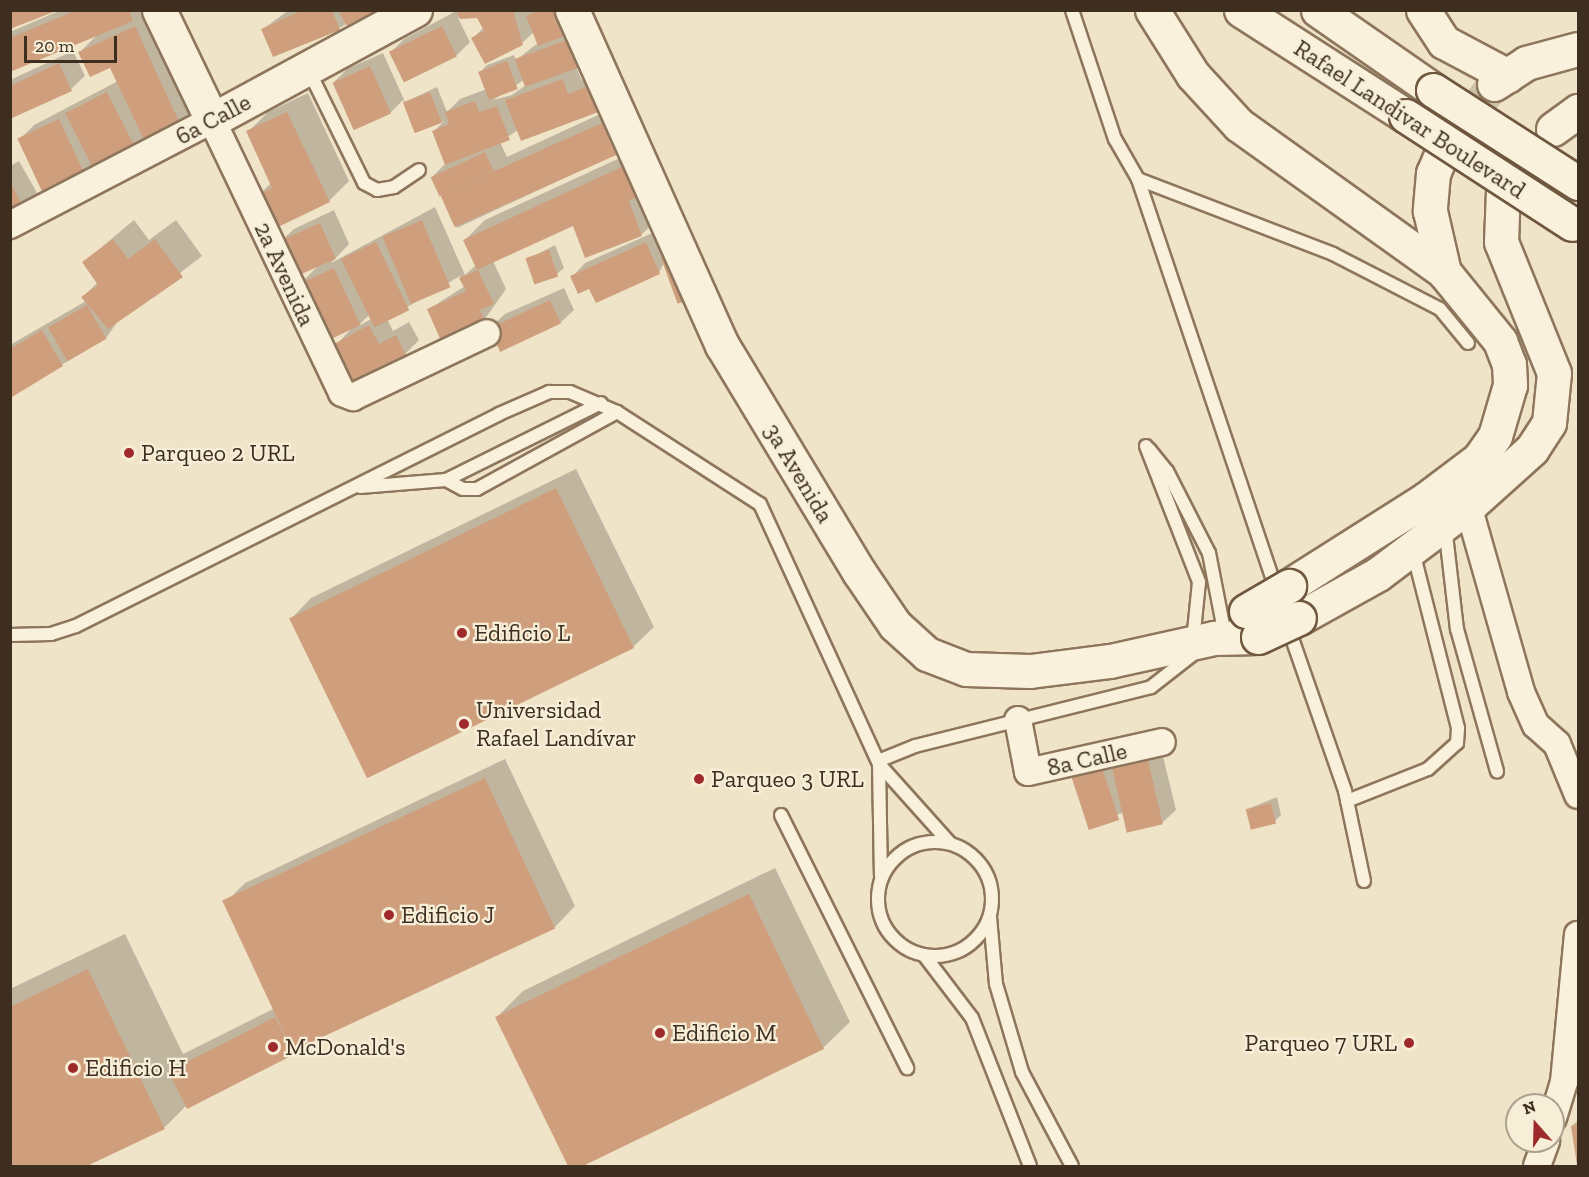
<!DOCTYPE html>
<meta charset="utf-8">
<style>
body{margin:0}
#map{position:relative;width:1589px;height:1177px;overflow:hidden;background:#f0e4c8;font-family:"Zilla Slab",serif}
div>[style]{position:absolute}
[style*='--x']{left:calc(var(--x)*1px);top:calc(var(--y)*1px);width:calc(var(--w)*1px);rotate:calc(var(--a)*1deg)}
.shadow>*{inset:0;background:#0003}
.building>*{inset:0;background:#cf9f7d;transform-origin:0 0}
.secondary-tunnel>*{height:33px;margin-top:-16.5px;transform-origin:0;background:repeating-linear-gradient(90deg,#ccc0a6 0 33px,transparent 0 49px)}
.roads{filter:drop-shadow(2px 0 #8d765c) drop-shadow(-2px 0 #8d765c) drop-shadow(0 2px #8d765c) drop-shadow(0 -2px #8d765c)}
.lane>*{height:12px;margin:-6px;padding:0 6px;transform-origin:6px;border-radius:6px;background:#faf1dc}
.lane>.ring{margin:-6px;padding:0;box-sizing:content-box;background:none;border:12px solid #faf1dc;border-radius:50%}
.street>*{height:26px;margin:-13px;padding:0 13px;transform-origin:13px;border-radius:13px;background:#faf1dc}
.secondary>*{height:33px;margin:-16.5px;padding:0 16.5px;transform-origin:16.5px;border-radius:16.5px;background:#faf1dc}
.bridges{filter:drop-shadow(2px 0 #6f573f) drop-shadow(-2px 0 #6f573f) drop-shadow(0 2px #6f573f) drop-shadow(0 -2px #6f573f)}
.secondary-bridge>*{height:33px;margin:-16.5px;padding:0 16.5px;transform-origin:16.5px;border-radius:16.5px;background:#faf1dc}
.dots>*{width:16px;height:16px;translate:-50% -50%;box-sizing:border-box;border:3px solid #f7eed8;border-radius:50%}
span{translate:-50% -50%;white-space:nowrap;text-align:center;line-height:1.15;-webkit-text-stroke:4.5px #f7eed8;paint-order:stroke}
.street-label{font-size:24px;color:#3d2e20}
.poi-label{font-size:24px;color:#3d2e20}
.left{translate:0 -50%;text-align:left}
.right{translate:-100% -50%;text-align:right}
.frame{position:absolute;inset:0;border:12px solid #3d2e20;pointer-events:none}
.north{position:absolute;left:1505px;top:1093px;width:60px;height:60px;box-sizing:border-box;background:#f7eed8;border:2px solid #ada18e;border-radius:50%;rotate:340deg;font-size:16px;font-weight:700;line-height:24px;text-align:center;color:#3d2e20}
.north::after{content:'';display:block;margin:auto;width:21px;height:27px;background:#9e2a2b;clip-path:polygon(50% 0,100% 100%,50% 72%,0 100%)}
.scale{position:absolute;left:24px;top:36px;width:93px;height:27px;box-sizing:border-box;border:3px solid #3d2e20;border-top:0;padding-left:8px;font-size:18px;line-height:21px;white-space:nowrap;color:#3d2e20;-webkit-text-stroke:4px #f7eed8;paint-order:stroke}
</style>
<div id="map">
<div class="shadow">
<div style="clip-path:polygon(61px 10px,147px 10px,202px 106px,182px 126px,145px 140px,86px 176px,20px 139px,34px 125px,118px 81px,111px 66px,80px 52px,98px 34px,10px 71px,10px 32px)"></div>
<div style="clip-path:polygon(289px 10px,373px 10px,339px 28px,263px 29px)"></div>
<div style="clip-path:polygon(evenodd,458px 10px,583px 10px,576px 67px,582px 81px,605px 72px,614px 96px,518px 130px,500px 142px,507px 157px,622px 104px,636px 133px,616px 154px,457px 228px,443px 198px,452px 189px,432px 177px,446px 163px,434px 131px,444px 121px,416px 132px,403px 100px,390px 113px,334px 82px,347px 69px,383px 53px,405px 102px,437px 87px,447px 112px,460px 99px,487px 89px,480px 72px,487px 65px,514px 55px,516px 60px,538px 43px,534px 32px,522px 43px,473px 38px,484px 27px,478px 16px,458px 18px,470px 42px,456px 56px,405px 81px,391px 52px,404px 39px,458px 10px,524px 80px,526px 85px,512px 95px,493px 100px,524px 80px)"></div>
<div style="clip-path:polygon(73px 51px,85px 76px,71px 89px,10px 117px,10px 80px)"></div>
<div style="clip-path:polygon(308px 93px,349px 181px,329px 201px,258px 196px,271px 183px,248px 132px,268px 112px)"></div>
<div style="clip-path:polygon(evenodd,648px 145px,662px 215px,640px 236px,574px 224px,493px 261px,506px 289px,475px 333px,429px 309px,465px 286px,460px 276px,387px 319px,393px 331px,409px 322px,419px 340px,405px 354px,336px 345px,352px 328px,300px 284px,319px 265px,280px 242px,294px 229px,334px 210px,349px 244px,331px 263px,435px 207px,465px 275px,476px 265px,465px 240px,485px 220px,648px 145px,369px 315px,371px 319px,359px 326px,359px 325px,369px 315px)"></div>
<div style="clip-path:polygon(19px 161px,37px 193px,10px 213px,10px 166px)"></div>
<div style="clip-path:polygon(134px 220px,149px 240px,176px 220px,202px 256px,118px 321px,106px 338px,12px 395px,10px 345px,86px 301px,83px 297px,98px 282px,84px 262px)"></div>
<div style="clip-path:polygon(659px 230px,669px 252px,659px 273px,590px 287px,572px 277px,585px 263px)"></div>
<div style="clip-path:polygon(555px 245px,564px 268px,557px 274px,528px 259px)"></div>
<div style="clip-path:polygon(564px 288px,574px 310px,560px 323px,491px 327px,505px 314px)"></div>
<div style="clip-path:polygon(576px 469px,654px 627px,633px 647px,291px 619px,311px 598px)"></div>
<div style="clip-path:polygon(1161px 748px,1176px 810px,1162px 823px,1125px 812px,1087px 825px,1085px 758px)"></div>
<div style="clip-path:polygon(505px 759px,575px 906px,555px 927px,195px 1097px,165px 1127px,84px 1166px,10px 1166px,10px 989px,125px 934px,183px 1054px,275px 1008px,225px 903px,245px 883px)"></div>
<div style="clip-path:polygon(1277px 797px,1281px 815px,1275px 821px,1248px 809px)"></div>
<div style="clip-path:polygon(775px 868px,850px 1022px,823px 1048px,569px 1166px,497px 1017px,523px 991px)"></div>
<div style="clip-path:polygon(1578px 1120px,1578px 1163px,1572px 1126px)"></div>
</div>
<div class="building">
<div style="clip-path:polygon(10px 10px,56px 10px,56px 11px,10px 29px)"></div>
<div style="clip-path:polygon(77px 10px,129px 10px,133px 21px,10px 72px,10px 38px)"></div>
<div style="clip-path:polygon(303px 10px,332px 10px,340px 30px,273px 57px,261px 29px)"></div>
<div style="clip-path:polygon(338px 10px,376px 10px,347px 26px)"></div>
<div style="clip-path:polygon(456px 10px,513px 10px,523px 45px,485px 64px,471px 38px,484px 31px,477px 18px,460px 19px)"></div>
<div style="clip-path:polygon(541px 10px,565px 10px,573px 33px,538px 46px,526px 16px)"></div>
<div style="clip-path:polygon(135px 26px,182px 128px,146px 144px,110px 68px,90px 77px,78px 52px)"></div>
<div style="left:442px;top:26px;width:34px;height:59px;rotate:64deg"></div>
<div style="left:575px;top:37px;width:30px;height:64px;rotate:70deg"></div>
<div style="left:507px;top:61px;width:30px;height:31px;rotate:69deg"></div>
<div style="clip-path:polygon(59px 63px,72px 91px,10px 119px,10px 86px)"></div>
<div style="left:370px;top:66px;width:52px;height:41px;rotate:66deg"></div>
<div style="clip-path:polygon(563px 79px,568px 94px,591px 85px,601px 111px,521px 141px,505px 100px)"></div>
<div style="left:107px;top:92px;width:65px;height:47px;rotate:63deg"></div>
<div style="left:430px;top:92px;width:33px;height:29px;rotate:69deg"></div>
<div style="clip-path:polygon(475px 101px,479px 112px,497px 106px,510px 140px,445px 165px,432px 131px,449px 124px,445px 112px)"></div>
<div style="clip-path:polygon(287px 112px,330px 202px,272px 230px,256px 196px,272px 188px,246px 131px)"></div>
<div style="left:59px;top:119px;width:65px;height:46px;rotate:65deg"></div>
<div style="left:602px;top:123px;width:35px;height:177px;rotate:66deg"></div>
<div style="left:485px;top:152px;width:21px;height:60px;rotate:65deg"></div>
<div style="clip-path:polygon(628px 164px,642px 194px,629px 201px,642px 236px,585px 258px,573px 226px,477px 270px,463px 240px)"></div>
<div style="clip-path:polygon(10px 182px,24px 208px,10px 215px)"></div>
<div style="left:422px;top:220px;width:73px;height:43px;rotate:67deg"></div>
<div style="left:320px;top:223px;width:39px;height:45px;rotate:66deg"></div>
<div style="clip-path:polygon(113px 239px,128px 259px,155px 239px,183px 277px,108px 329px,81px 297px,98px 285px,82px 262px)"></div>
<div style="left:376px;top:242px;width:76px;height:39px;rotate:64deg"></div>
<div style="clip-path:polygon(646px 242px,660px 274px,596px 303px,589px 289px,578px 294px,570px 276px)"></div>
<div style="left:549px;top:250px;width:28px;height:25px;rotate:71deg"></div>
<div style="left:674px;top:253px;width:49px;height:14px;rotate:70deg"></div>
<div style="left:334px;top:268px;width:63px;height:38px;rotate:65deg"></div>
<div style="clip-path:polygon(478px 270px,494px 304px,480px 310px,484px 319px,471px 325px,476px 334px,445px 350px,427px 309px,466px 291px,459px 278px)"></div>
<div style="left:550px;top:300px;width:26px;height:67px;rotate:65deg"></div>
<div style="left:87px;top:305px;width:39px;height:45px;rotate:60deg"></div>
<div style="clip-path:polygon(369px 325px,379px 344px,396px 335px,406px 355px,354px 383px,334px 344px)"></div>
<div style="clip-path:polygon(42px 330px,63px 366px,12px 397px,10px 349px)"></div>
<div style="left:556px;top:488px;width:178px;height:297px;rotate:64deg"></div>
<div style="left:1148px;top:760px;width:66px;height:37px;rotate:77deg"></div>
<div style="left:1101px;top:764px;width:59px;height:32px;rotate:72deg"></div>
<div style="left:485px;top:778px;width:166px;height:290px;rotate:65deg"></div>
<div style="left:1271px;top:803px;width:21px;height:26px;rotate:76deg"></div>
<div style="clip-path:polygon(749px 894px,824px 1049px,583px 1166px,568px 1166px,495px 1017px)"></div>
<div style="clip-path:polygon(88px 969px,165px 1129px,87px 1166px,10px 1166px,10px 1007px)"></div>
<div style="left:275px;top:1017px;width:42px;height:120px;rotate:63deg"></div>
<div style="clip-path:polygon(1578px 1124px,1578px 1165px,1577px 1165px,1571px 1126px)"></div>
</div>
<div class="secondary-tunnel">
<div style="--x:1443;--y:150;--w:83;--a:-52.3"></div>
</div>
<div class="roads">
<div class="lane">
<div style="--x:1072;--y:10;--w:136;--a:71.6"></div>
<div style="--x:1115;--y:139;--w:46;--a:60.1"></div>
<div style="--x:1138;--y:179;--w:209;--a:21"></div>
<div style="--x:1333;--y:254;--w:120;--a:27.2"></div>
<div style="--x:1440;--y:309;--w:44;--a:50.5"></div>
<div style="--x:308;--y:69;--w:127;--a:63.8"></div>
<div style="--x:364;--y:183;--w:15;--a:28"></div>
<div style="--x:377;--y:190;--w:17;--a:-10"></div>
<div style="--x:394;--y:187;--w:30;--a:-34"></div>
<div style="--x:1138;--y:179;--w:434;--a:71.4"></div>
<div style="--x:1146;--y:446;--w:146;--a:68.7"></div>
<div style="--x:1199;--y:582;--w:59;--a:95.8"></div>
<div style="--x:1149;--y:449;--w:28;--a:51"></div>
<div style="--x:1167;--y:471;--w:92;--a:62.9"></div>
<div style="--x:1209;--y:553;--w:73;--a:79"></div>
<div style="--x:446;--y:480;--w:19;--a:28"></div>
<div style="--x:463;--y:489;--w:14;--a:0"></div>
<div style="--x:477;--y:489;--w:160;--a:-28.8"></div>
<div style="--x:360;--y:487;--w:86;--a:-4.7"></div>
<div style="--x:446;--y:480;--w:173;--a:-26.4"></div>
<div style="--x:1445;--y:526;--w:104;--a:83.4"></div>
<div style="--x:1457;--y:629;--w:148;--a:74.3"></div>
<div style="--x:1287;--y:624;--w:177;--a:70.8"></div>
<div style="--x:1345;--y:791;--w:92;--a:78.1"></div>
<div style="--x:10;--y:635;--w:41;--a:-1.4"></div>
<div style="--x:51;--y:634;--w:26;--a:-18"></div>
<div style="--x:76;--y:626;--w:473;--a:-26.6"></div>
<div style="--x:499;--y:414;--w:55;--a:-23.7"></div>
<div style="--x:549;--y:392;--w:21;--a:0"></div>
<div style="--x:570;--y:392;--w:51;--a:23.1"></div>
<div style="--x:617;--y:412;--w:170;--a:32.8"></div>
<div style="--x:760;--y:504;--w:286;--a:65.4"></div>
<div style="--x:879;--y:764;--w:106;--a:48.1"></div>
<div style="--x:878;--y:761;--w:40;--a:-22"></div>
<div style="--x:915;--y:746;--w:243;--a:-14"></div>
<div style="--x:1151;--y:687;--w:57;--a:-37.9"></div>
<div style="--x:879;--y:764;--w:112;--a:89"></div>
<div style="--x:1347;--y:801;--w:87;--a:-21.6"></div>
<div style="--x:1428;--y:769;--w:39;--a:-42"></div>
<div style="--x:1457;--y:743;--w:15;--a:-86"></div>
<div style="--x:1458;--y:728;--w:182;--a:-104.3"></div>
<div style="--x:781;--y:815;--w:283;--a:63.5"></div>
<div class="ring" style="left:878px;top:842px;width:102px;height:102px"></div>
<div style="--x:990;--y:917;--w:67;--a:84.9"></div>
<div style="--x:996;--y:984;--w:92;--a:73.5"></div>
<div style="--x:1022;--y:1072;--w:106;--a:62"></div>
<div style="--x:924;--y:955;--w:79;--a:52.7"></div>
<div style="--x:972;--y:1018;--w:159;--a:68.6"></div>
</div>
<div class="street">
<div style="--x:10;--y:225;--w:228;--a:-27.5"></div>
<div style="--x:212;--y:120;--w:302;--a:64.5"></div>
<div style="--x:342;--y:393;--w:12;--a:20"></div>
<div style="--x:353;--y:397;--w:148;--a:-25.5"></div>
<div style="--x:1463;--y:488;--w:212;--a:74.1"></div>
<div style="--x:1521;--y:692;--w:36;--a:66"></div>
<div style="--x:1536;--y:725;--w:28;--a:42"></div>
<div style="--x:1557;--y:744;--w:55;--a:67.6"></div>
<div style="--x:1018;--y:720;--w:53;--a:79.1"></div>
<div style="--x:1028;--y:772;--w:137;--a:-12.6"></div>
<div style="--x:1553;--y:1118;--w:38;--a:-73"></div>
<div style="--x:1564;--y:1082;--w:148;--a:-84.6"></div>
<div style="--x:1537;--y:1166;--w:27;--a:-70"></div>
</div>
<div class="secondary">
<div style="--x:159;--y:10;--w:122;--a:64.3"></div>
<div style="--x:212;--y:120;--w:231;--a:-28.5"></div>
<div style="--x:572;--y:10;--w:367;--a:65.9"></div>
<div style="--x:722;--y:345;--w:265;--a:58.9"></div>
<div style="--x:859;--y:572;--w:64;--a:55.8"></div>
<div style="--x:895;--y:625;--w:43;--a:42.2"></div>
<div style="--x:927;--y:654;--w:42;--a:21"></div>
<div style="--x:966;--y:669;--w:64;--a:1.8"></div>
<div style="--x:1030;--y:671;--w:81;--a:-7.1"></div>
<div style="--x:1110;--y:661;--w:107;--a:-12.5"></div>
<div style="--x:1214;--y:638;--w:44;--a:-1.3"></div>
<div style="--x:1152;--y:10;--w:77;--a:57.8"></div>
<div style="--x:1193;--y:75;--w:68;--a:47.4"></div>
<div style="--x:1239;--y:125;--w:252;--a:35.6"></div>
<div style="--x:1444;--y:272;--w:89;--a:50.9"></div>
<div style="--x:1500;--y:341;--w:25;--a:69"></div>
<div style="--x:1509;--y:364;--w:21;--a:87"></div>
<div style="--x:1510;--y:385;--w:53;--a:106.4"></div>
<div style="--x:1495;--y:436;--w:28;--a:125"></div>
<div style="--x:1479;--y:459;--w:66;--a:143"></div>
<div style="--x:1426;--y:499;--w:162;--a:147.6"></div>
<div style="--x:1241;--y:10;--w:196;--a:32.7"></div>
<div style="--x:1318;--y:10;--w:140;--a:34.8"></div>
<div style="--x:1423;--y:10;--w:38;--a:57"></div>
<div style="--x:1444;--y:42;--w:72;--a:28"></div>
<div style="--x:1494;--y:84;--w:38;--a:-33"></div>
<div style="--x:1526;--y:63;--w:54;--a:-15.1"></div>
<div style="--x:1553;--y:129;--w:31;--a:-36"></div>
<div style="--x:1443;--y:150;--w:25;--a:113"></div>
<div style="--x:1433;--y:173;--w:38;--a:95"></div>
<div style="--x:1430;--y:211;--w:63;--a:77.1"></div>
<div style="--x:1299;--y:618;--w:90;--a:-29.1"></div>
<div style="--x:1378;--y:574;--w:116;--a:-37"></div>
<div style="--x:1471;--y:504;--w:82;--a:-42"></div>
<div style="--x:1532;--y:449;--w:31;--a:-57"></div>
<div style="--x:1549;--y:423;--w:50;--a:-84.3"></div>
<div style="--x:1554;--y:373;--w:141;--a:-112"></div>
<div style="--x:1501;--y:242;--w:53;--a:-87.8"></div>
</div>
</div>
<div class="bridges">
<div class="secondary-bridge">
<div style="--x:1433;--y:90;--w:172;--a:32.7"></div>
<div style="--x:1406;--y:116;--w:198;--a:33"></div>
<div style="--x:1246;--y:611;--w:50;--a:-30.2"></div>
<div style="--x:1258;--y:637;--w:45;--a:-24.9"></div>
</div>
</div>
<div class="dots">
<div style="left:129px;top:453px;background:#9e2a2b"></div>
<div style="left:462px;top:633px;background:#9e2a2b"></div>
<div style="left:464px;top:724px;background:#9e2a2b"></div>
<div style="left:699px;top:779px;background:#9e2a2b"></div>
<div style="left:389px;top:915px;background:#9e2a2b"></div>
<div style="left:660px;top:1033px;background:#9e2a2b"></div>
<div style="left:1409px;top:1043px;background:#9e2a2b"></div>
<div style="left:273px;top:1047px;background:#9e2a2b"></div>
<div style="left:73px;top:1068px;background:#9e2a2b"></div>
</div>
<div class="street-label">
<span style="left:213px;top:119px;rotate:-28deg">6a Calle</span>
<span style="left:1410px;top:119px;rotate:33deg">Rafael Landivar Boulevard</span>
<span style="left:285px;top:274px;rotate:65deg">2a Avenida</span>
<span style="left:799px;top:473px;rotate:59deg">3a Avenida</span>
<span style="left:1087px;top:759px;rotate:-13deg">8a Calle</span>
</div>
<div class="poi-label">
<span class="left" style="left:141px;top:453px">Parqueo 2 URL</span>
<span class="left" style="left:474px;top:633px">Edificio L</span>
<span class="left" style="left:476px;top:724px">Universidad<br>Rafael Landívar</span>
<span class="left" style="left:711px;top:779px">Parqueo 3 URL</span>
<span class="left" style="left:401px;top:915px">Edificio J</span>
<span class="left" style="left:672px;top:1033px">Edificio M</span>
<span class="right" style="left:1397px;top:1043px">Parqueo 7 URL</span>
<span class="left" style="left:285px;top:1047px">McDonald's</span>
<span class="left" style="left:85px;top:1068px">Edificio H</span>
</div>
<div class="frame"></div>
<div class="north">N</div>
<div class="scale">20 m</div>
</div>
